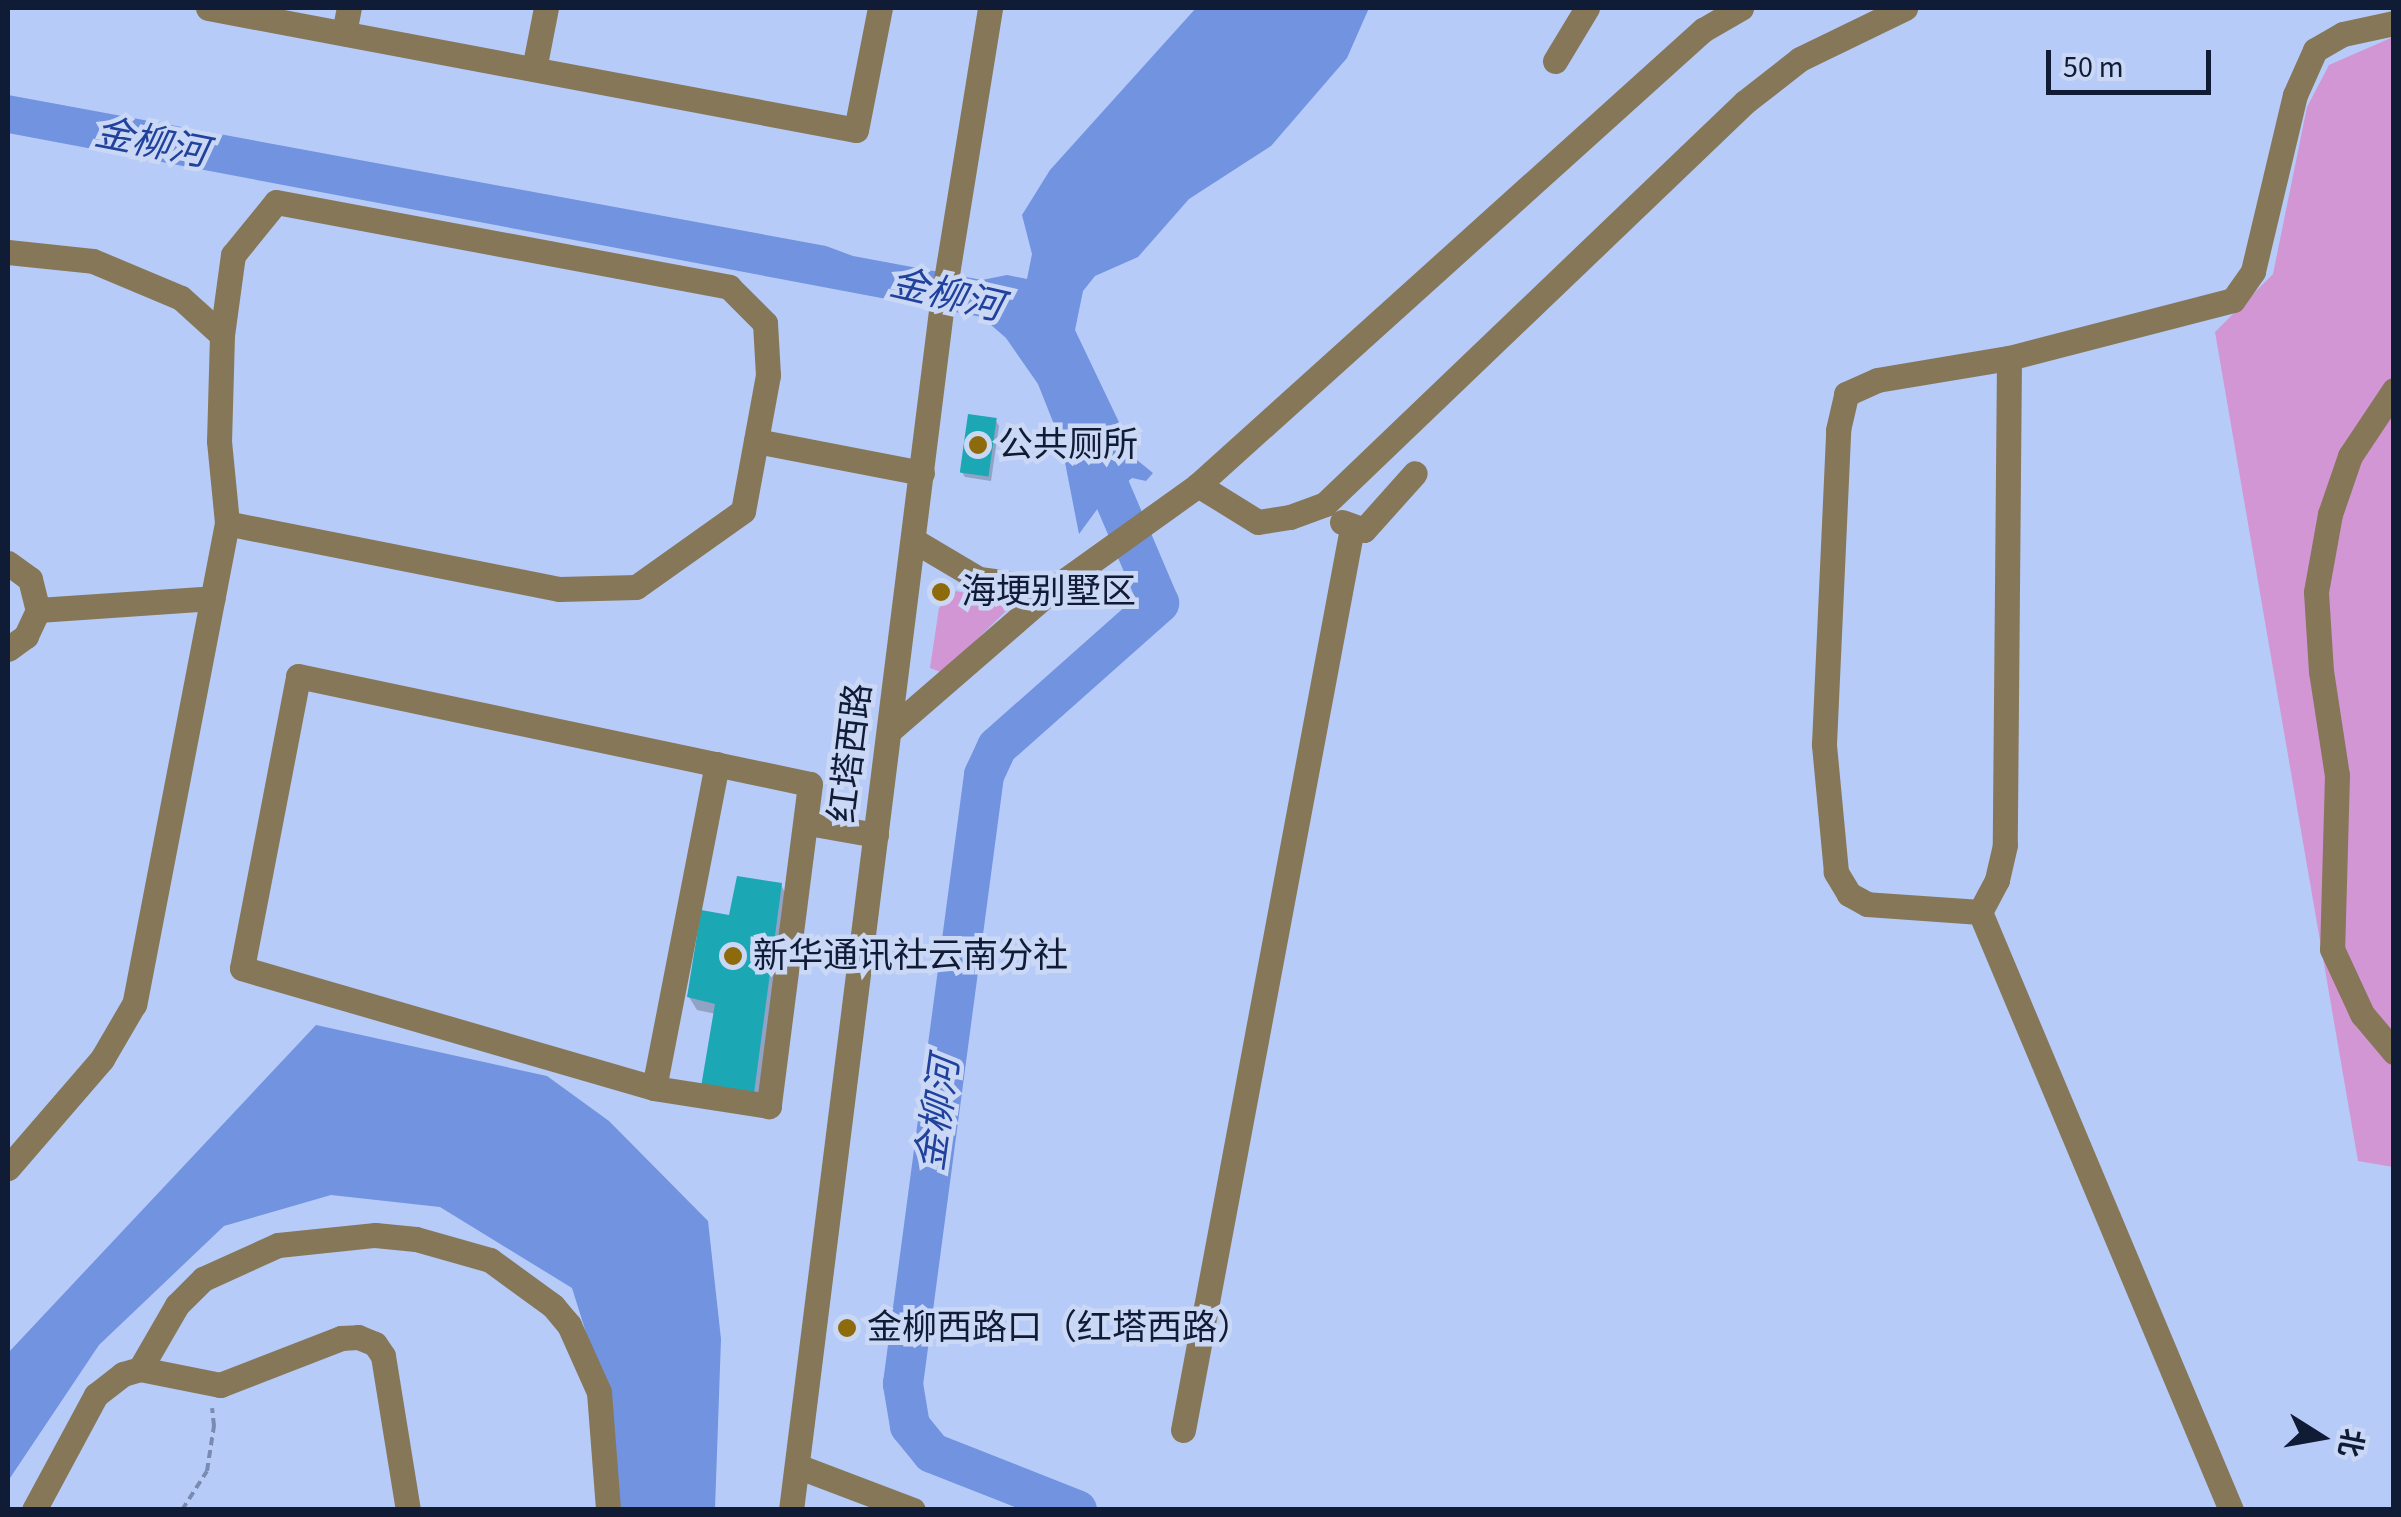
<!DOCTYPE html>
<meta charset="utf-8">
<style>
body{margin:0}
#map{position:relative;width:2401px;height:1517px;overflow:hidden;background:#b6cbf7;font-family:"Source Sans 3","Noto Sans SC",sans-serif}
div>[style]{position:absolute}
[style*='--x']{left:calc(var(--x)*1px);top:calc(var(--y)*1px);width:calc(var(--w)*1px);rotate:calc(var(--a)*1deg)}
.green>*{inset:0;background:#d296d4}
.water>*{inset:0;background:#7193e0}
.shadow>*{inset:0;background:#0003}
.river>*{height:40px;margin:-20px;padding:0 20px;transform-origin:20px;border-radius:20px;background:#7193e0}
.building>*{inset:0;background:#1ba7b4;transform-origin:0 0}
.path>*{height:4px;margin-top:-2px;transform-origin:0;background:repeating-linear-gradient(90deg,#7a8bb1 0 8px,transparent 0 13px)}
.minor>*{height:25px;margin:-12.5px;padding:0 12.5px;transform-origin:12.5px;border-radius:12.5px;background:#867758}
.dots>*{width:28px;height:28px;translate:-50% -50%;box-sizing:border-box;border:5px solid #cad8f6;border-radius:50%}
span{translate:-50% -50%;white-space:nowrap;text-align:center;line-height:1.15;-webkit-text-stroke:9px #cad8f6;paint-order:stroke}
.poi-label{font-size:35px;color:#101b36}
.left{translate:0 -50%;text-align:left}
.street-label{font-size:35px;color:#101b36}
.water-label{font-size:38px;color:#21429c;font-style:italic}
.frame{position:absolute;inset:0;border:10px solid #101b36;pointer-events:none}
.north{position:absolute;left:2271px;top:1387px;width:100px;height:100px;-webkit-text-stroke:8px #cad8f6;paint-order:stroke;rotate:101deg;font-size:28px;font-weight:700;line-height:40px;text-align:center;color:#101b36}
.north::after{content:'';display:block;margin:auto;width:35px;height:45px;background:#101b36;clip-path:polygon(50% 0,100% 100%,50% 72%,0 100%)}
.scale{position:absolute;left:2046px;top:50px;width:165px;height:45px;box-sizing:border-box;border:5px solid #101b36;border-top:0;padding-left:12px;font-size:30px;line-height:35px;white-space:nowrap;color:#101b36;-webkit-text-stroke:8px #cad8f6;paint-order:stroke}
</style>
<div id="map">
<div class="green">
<div style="clip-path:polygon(2393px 37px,2393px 1167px,2358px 1161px,2215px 332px,2273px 274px,2307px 107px,2329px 65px)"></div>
<div style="clip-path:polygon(956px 591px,1008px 602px,1008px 609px,943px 673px,930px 668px,939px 608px)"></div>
</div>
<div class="water">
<div style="clip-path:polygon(1196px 8px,1369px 8px,1347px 58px,1271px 146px,1189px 199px,1138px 257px,1095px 276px,1083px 291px,1075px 330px,1137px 460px,1153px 473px,1146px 481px,1132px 478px,1101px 504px,1079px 534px,1061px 442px,1038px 384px,1006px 338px,982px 317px,8px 133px,8px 95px,826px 246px,853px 256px,982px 280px,1007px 275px,1027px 279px,1032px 254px,1022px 215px,1050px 170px)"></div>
<div style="clip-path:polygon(316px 1025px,547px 1076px,609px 1121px,708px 1221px,721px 1339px,715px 1509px,616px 1509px,605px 1393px,572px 1288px,440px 1207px,331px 1195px,224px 1226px,99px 1345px,8px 1481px,8px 1353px)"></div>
</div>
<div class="shadow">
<div style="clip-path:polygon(996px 421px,999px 426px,991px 481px,965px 477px,961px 471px)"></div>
<div style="clip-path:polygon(781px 885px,788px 898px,760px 1105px,716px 1014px,697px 1010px,689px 997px,731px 918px)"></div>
</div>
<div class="river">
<div style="--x:1077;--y:1510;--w:156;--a:-158.5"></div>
<div style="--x:932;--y:1453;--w:35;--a:-129"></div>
<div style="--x:910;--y:1426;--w:43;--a:-99.5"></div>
<div style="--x:903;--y:1384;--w:614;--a:-82.42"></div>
<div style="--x:984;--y:775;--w:31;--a:-65"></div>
<div style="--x:997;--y:747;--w:217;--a:-41.6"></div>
<div style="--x:1159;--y:603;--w:171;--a:-113.1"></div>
</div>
<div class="building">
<div style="left:968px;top:414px;width:29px;height:59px;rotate:8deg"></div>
<div style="clip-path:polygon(737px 876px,782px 883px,754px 1093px,701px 1087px,715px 1004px,687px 997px,701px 910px,729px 915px)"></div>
</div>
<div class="path">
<div style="--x:182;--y:1510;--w:46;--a:-57.3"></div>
<div style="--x:207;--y:1471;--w:46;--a:-81.2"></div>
<div style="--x:214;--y:1426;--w:18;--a:-96"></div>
</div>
<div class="minor">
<div style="--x:208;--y:8;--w:659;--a:10.66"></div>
<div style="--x:856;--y:130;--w:124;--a:-78.9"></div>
<div style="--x:344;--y:33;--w:25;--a:-79"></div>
<div style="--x:1555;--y:61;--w:62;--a:-58.9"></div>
<div style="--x:534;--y:69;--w:62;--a:-78.9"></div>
<div style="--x:8;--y:252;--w:85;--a:6"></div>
<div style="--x:93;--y:261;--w:95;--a:22.8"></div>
<div style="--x:181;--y:298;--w:55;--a:42.1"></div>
<div style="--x:222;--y:335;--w:106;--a:91.6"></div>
<div style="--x:219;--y:441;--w:82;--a:84.4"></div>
<div style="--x:227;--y:523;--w:490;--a:100.9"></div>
<div style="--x:134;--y:1004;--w:64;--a:120.2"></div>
<div style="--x:102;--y:1059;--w:144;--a:130.8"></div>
<div style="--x:222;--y:335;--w:81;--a:-82.2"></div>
<div style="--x:233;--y:255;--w:68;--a:-50.9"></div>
<div style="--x:276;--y:202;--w:461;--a:10.6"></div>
<div style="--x:729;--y:287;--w:51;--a:45"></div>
<div style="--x:765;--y:323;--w:52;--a:86.7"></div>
<div style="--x:768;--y:375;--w:138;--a:100.4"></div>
<div style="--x:743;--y:511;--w:131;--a:144.6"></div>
<div style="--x:636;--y:587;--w:77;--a:178.5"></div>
<div style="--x:559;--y:589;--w:338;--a:-168.8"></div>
<div style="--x:2009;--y:358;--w:487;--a:90.5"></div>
<div style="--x:2005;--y:845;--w:36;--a:103"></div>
<div style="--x:1997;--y:880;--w:36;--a:118"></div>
<div style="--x:1980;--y:912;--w:113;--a:-176"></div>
<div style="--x:1867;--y:904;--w:21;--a:-151"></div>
<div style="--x:1849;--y:894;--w:26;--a:-121"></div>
<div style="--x:1836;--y:872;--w:129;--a:-95.4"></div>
<div style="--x:1824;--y:744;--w:314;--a:-87.4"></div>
<div style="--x:1838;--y:430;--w:37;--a:-77"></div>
<div style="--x:1846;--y:394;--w:34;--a:-24"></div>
<div style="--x:1877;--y:380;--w:134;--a:-9.5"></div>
<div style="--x:2009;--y:358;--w:231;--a:-14.5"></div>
<div style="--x:2233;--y:300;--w:35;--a:-55"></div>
<div style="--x:2253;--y:271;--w:181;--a:-76.6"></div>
<div style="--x:2295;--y:95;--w:49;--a:-66"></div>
<div style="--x:2315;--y:50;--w:32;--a:-30"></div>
<div style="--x:2343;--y:34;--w:52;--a:-12.2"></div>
<div style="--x:2394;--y:390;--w:79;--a:123.7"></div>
<div style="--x:2350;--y:456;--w:61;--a:109"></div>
<div style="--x:2330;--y:514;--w:79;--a:100.2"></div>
<div style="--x:2316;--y:592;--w:79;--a:86.4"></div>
<div style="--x:2321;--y:671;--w:105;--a:81.3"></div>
<div style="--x:2337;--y:775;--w:174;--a:91.6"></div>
<div style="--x:2332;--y:949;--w:72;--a:65.2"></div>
<div style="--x:2362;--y:1014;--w:50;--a:49.9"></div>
<div style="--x:756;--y:441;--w:169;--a:10.9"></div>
<div style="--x:1198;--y:485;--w:70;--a:31.7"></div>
<div style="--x:1258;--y:522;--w:32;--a:-9"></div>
<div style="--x:1290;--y:517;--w:37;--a:-20"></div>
<div style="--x:1325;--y:504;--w:581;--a:-43.75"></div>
<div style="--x:1745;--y:102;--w:70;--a:-38"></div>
<div style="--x:1800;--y:59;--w:117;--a:-25.9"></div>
<div style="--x:1342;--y:522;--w:23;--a:20"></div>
<div style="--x:1364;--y:530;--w:76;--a:-48.2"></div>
<div style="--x:913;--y:540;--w:77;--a:30.6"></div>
<div style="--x:979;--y:579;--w:75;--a:7.7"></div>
<div style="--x:8;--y:563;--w:27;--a:36"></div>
<div style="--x:30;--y:579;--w:32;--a:76"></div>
<div style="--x:38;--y:610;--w:29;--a:115"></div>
<div style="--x:26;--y:636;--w:22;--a:144"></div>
<div style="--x:38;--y:610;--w:175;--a:-3.9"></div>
<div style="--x:298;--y:676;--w:523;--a:11.91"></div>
<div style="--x:810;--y:784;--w:325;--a:97.3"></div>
<div style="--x:769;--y:1106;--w:116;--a:-171.1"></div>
<div style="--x:654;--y:1088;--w:429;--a:-163.8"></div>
<div style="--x:242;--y:968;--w:297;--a:-79.1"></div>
<div style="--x:889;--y:731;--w:217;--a:-40.9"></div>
<div style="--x:1053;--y:589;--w:178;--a:-35.6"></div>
<div style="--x:1198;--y:485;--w:680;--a:-42.02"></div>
<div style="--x:1703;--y:30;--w:44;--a:-30.1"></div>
<div style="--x:808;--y:823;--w:69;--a:10"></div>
<div style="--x:1980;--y:912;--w:649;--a:67.23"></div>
<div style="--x:654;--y:1088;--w:330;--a:-79"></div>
<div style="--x:140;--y:1369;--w:74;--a:-60"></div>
<div style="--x:177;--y:1305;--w:37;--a:-45"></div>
<div style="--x:203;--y:1279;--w:82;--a:-24.4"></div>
<div style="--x:278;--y:1245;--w:98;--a:-5.9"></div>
<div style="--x:375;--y:1235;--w:41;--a:5.6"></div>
<div style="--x:416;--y:1239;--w:77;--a:15.8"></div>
<div style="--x:490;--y:1260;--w:78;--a:36.1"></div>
<div style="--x:553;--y:1306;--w:25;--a:50"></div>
<div style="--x:569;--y:1325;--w:73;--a:65.9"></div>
<div style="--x:599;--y:1392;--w:118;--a:85.6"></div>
<div style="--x:1183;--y:1430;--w:918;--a:-79.39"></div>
<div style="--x:797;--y:1466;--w:124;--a:20.8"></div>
<div style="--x:34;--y:1510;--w:131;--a:-61.7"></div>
<div style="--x:96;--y:1395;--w:34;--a:-38"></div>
<div style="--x:123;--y:1374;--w:18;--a:-16"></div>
<div style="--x:140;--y:1369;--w:82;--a:11.3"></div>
<div style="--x:220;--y:1385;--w:130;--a:-21.2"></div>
<div style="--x:341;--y:1338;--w:17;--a:-3"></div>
<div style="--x:358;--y:1337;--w:18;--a:22"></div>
<div style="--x:375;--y:1344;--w:14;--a:56"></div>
<div style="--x:383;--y:1356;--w:156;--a:80.8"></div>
<div style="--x:791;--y:1510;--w:1208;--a:-82.87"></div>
<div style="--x:941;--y:311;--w:307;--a:-80.8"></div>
</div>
<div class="dots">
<div style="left:978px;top:445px;background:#8d6a0c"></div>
<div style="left:941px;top:592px;background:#8d6a0c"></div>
<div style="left:733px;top:956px;background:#8d6a0c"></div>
<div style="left:847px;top:1328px;background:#8d6a0c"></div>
</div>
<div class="poi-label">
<span class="left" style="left:998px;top:445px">公共厕所</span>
<span class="left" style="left:961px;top:592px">海埂别墅区</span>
<span class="left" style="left:753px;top:956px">新华通讯社云南分社</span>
<span class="left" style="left:867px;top:1328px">金柳西路口（红塔西路）</span>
</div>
<div class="street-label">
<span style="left:851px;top:753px;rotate:-83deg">红塔西路</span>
</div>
<div class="water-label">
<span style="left:151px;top:144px;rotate:11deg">金柳河</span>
<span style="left:946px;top:296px;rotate:13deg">金柳河</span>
<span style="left:939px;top:1114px;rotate:-82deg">金柳河</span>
</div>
<div class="frame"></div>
<div class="north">北</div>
<div class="scale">50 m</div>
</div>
